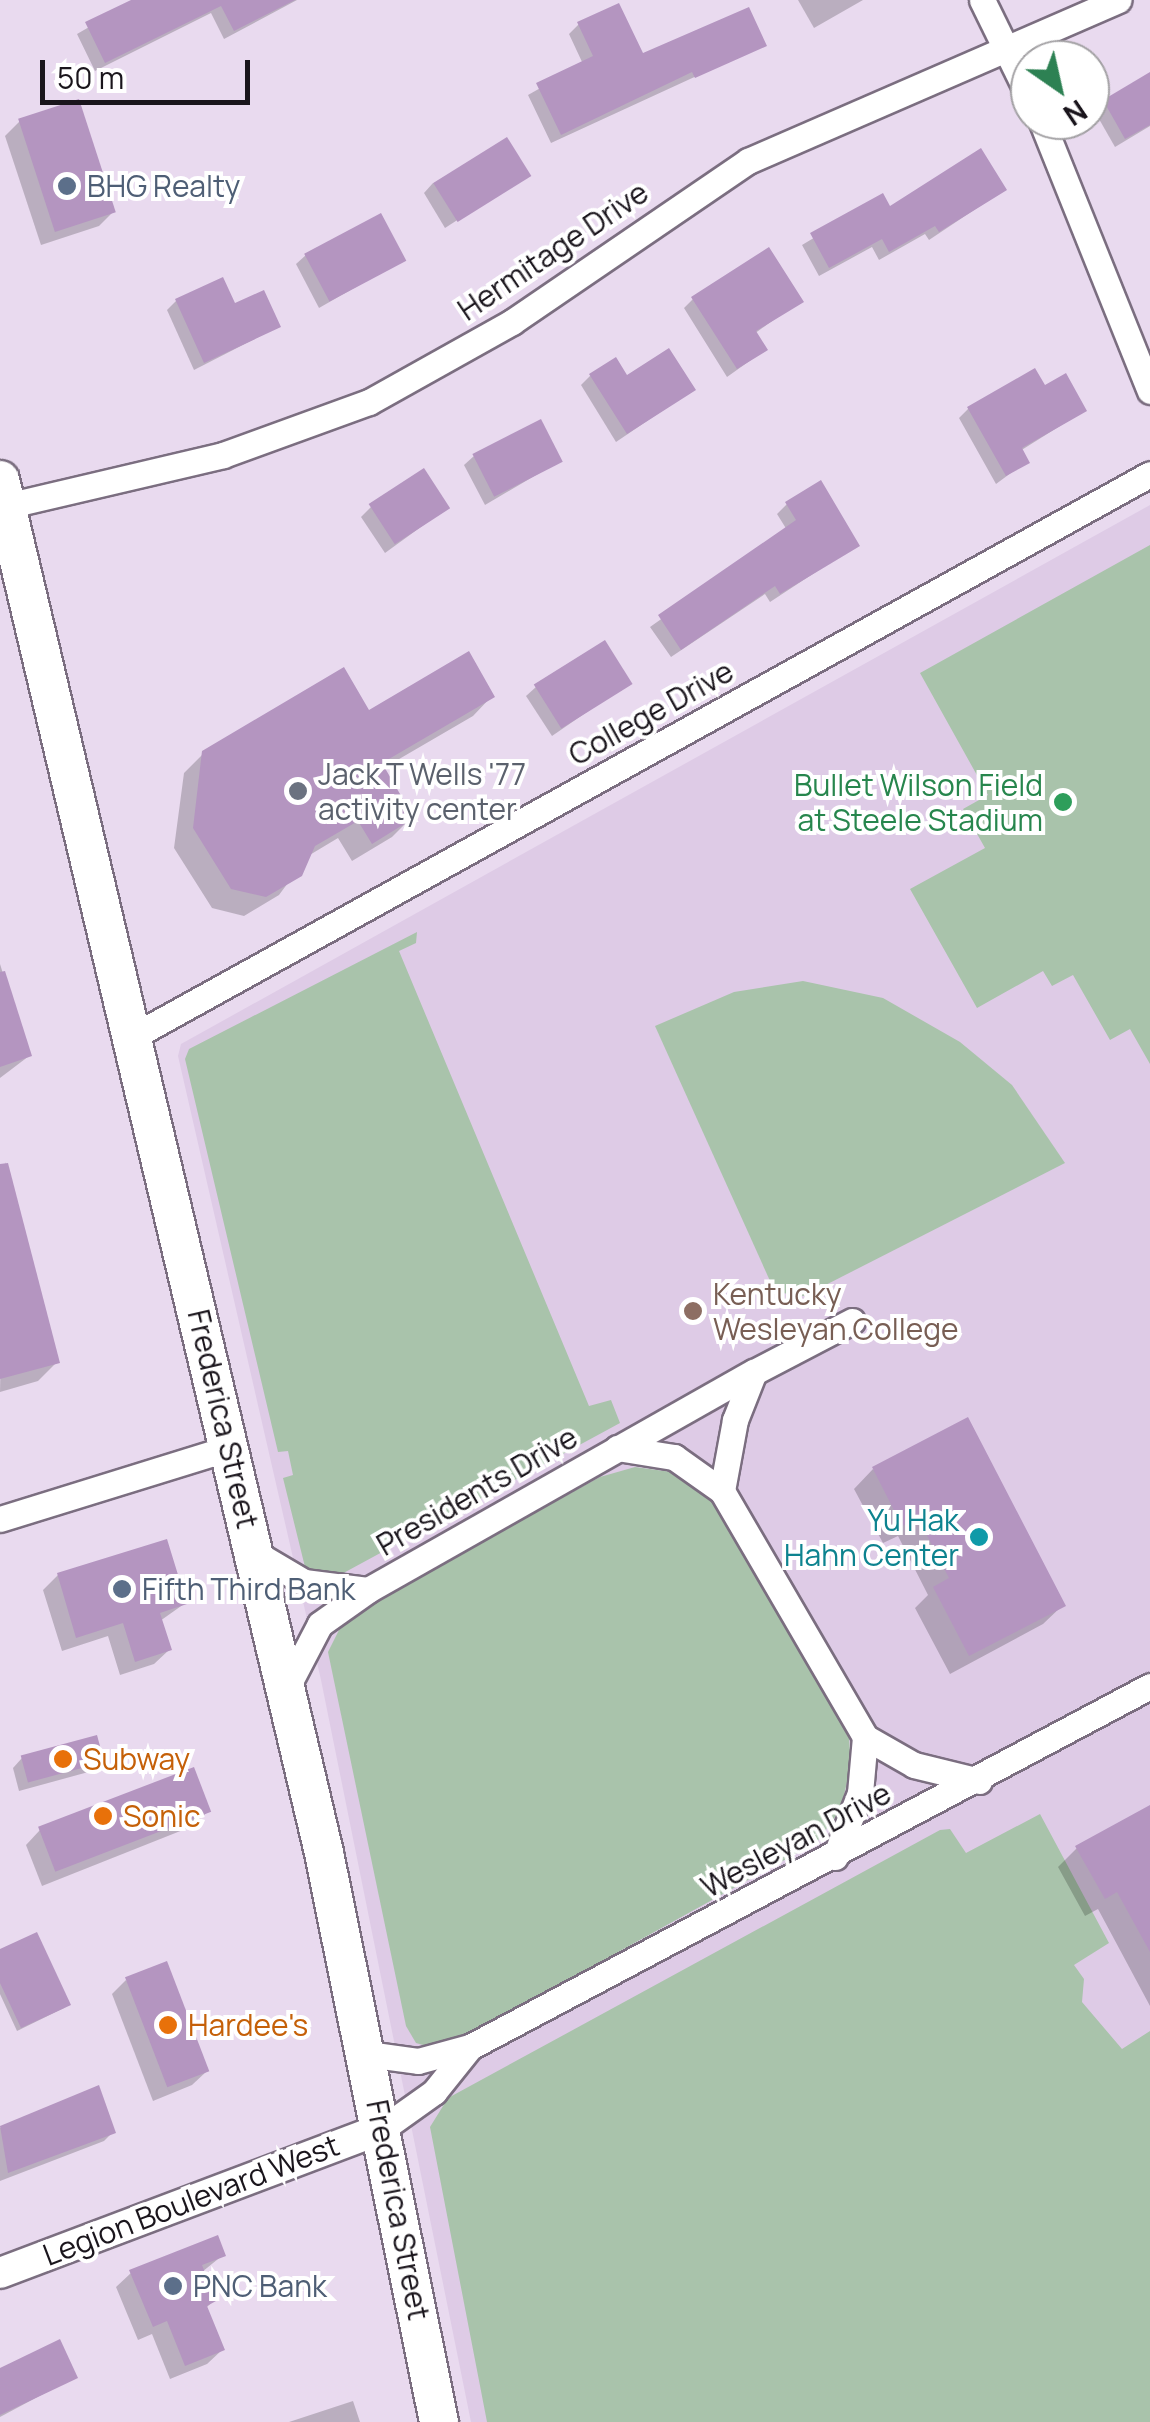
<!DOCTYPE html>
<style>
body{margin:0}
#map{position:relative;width:1150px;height:2422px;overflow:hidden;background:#e9daef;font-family:Manrope,sans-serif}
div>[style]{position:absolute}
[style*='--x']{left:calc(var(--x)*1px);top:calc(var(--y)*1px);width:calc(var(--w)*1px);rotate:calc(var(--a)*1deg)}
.built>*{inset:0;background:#decbe6}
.green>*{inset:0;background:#a9c3ab}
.shadow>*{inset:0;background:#0003}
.building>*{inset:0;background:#b495c0;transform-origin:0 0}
.roads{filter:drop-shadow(2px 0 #7b6e80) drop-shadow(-2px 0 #7b6e80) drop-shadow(0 2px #7b6e80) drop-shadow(0 -2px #7b6e80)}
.minor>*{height:25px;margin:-12.5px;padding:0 12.5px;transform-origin:12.5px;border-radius:12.5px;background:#fff}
.tertiary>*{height:30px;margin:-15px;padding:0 15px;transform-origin:15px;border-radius:15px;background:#fff}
.primary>*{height:38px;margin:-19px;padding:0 19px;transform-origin:19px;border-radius:19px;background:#fff}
.dots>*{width:28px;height:28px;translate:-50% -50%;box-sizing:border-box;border:5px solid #fff;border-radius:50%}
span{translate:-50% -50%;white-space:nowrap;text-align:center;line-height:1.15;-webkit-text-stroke:8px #fff;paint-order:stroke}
.service-label{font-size:30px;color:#4e5e75}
.left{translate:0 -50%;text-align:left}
.street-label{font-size:30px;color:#1a151c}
.worship-label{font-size:30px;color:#5b616d}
.leisure-label{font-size:30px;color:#27864d}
.right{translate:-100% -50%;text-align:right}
.education-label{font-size:30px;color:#785e54}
.culture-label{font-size:30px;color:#0d838f}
.food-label{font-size:30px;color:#c56008}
.north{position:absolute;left:1010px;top:40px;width:100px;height:100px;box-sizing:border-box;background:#fff;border:2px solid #a3a1a4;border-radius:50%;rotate:146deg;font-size:28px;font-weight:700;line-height:40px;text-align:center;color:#1a151c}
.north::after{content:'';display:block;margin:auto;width:35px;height:45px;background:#2d8153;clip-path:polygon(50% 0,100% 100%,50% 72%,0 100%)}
.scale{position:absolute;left:40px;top:60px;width:210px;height:45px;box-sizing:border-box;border:5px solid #1a151c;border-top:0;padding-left:12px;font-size:30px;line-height:35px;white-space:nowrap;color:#1a151c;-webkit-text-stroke:8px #fff;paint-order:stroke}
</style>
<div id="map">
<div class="built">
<div style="clip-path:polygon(1150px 505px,1150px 2422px,471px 2422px,321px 1680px,178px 1056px,181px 1044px)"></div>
</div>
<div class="green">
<div style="clip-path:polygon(1150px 545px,1150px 1064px,1130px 1029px,1110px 1040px,1073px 975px,1052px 986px,1043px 971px,977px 1008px,910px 889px,985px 848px,963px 809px,988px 795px,920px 673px)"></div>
<div style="clip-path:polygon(417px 932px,416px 943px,399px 951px,589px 1406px,611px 1400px,620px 1423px,338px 1576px,305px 1567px,283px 1478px,293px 1475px,288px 1451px,278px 1452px,185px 1059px,189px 1049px)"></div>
<div style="clip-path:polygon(803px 981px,883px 998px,960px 1042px,1012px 1085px,1065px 1163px,804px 1296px,775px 1292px,655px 1026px,734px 992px)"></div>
<div style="clip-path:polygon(635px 1467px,679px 1473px,721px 1504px,849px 1738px,851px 1764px,841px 1809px,817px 1842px,463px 2038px,430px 2047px,416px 2043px,406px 2026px,328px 1652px,345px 1618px,362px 1607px,600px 1477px)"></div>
<div style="clip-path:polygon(1040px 1814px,1109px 1943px,1074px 1965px,1084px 1979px,1082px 2002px,1122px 2049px,1150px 2031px,1150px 2422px,487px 2422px,430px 2127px,448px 2098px,940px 1830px,950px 1829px,966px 1853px)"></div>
</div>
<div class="shadow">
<div style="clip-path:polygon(136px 0,297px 0,224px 39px,211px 13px,95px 71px,77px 34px)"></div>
<div style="clip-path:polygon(798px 0,863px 0,814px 28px)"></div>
<div style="clip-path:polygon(579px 24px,642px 57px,764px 45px,551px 143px,528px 95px,583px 64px,569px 34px)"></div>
<div style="clip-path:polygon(1150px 76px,1150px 126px,1115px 147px,1095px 112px)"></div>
<div style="clip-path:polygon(20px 121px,114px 211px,99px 226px,41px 245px,5px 136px)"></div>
<div style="clip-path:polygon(527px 175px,445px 228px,424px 193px,433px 183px)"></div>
<div style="clip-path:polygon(1004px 190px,929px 240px,925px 234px,879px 260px,872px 247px,819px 276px,802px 245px,882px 197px,889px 209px)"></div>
<div style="clip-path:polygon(306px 255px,403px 260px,319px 308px,296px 264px)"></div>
<div style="clip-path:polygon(693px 299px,800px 301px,754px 334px,765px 350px,727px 377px,684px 308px)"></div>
<div style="clip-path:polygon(176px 301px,234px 307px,278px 327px,194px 370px,167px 310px)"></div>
<div style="clip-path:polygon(590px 376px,626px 378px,693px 390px,616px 442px,581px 385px)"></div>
<div style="clip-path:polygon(1044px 389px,1084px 411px,1020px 451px,1026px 462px,996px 484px,959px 418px,968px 409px)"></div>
<div style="clip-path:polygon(474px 456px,560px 461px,485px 505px,464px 465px)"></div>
<div style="clip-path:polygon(787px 504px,857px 545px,770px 602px,765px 594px,671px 657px,650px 627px,787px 530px,777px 514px)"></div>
<div style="clip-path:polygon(371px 507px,447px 508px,385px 553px,361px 517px)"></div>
<div style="clip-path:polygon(629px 683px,552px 736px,526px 696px,536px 687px)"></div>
<div style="clip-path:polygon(492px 696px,473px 716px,382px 769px,411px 818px,392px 837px,352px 861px,338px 838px,308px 856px,279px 895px,244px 916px,212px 908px,174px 848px,184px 773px,204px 753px,368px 713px)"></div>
<div style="clip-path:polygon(0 964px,29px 1056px,0 1078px)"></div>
<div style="clip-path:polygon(5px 1162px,57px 1362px,38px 1381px,0 1392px)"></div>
<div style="clip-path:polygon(873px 1469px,1063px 1605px,1043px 1624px,950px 1674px,915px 1608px,928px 1595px,898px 1536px,883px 1543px,854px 1489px)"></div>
<div style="clip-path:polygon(58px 1575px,184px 1604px,160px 1621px,169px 1650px,154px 1664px,120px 1675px,108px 1636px,62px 1651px,43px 1590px)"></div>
<div style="clip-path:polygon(22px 1758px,102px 1761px,92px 1771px,19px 1791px,13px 1768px)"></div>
<div style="clip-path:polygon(1150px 1808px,1150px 2006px,1098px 1909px,1085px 1916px,1058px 1867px,1077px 1848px)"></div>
<div style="clip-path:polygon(208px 1811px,193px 1826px,42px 1886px,26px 1845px,40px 1830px)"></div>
<div style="clip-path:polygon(0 1952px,64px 2008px,17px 2031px,0 1994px)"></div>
<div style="clip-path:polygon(126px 1980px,207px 2071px,192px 2085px,153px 2101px,112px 1994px)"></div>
<div style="clip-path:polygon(97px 2089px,113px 2132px,104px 2141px,0 2181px,0 2128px)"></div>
<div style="clip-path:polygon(223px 2255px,202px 2272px,213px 2301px,205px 2309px,222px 2350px,207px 2364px,170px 2379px,152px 2334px,138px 2340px,116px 2287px,131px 2273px)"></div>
<div style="clip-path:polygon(0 2371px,75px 2377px,0 2417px)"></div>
<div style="clip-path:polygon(353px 2401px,360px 2422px,289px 2422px)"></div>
</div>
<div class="building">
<div style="clip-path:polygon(131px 0,295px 0,234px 31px,221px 6px,105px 63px,85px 22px)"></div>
<div style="clip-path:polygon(619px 3px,643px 53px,749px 7px,767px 46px,695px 78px,692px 72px,561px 135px,536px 83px,593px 56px,577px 22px)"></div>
<div style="clip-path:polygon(1150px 72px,1150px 125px,1125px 139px,1103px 100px)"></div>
<div style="left:79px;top:99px;width:119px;height:64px;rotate:72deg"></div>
<div style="left:507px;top:137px;width:46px;height:87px;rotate:58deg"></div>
<div style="clip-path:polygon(981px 148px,1007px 190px,939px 232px,935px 226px,889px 252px,882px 239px,829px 268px,810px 233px,883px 193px,890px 206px)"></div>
<div style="left:381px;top:213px;width:54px;height:87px;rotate:62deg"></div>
<div style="clip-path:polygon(769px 247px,804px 302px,756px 331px,768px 350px,737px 369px,691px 297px)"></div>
<div style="clip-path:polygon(223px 277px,235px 303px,264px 290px,281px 327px,204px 363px,175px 299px)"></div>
<div style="clip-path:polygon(669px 348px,696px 390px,627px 434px,589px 374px,616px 357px,627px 375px)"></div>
<div style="clip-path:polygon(1035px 368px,1045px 385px,1066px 373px,1087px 411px,1022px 448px,1030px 463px,1006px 476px,967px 407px)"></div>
<div style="left:541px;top:419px;width:48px;height:77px;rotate:63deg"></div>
<div style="left:424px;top:468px;width:48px;height:66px;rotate:57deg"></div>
<div style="clip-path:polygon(821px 480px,860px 546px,780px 594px,775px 586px,681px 650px,658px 615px,796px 520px,785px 502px)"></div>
<div style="left:605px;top:640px;width:52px;height:84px;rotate:58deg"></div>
<div style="clip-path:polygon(469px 651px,495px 697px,382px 763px,414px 818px,372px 844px,358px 821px,315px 846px,302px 876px,266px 897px,231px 889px,193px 828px,202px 751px,344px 667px,369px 710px)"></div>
<div style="clip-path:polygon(5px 971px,32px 1056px,0 1067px,0 972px)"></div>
<div style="clip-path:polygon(8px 1163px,60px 1363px,0 1379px,0 1164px)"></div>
<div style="clip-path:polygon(968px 1417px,1066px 1606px,969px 1656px,933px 1587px,949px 1578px,933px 1547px,918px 1518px,902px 1526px,872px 1467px)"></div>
<div style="clip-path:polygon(167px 1539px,187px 1604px,160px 1613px,172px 1650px,135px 1662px,123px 1623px,76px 1638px,57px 1573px)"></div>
<div style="left:97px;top:1735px;width:28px;height:79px;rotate:75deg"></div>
<div style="left:194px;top:1767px;width:48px;height:167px;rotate:69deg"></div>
<div style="clip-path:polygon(1150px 1805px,1150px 1952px,1117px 1892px,1105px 1899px,1075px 1846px)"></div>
<div style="clip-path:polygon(37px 1932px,71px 2005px,21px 2028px,0 1983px,0 1949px)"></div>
<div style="left:167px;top:1961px;width:118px;height:45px;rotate:69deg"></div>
<div style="clip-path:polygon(99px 2085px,116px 2133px,8px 2173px,0 2126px)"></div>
<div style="clip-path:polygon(218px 2235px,226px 2256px,202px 2265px,216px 2301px,207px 2306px,225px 2350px,185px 2366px,167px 2321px,153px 2327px,129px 2270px)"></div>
<div style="clip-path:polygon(60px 2339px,78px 2378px,0 2415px,0 2368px)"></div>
</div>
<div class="roads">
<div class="minor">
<div style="--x:982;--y:0;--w:109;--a:63.9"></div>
<div style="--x:1041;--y:120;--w:292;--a:68.1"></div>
<div style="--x:6;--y:506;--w:223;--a:-13.2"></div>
<div style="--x:223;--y:455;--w:155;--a:-20"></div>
<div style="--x:369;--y:402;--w:164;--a:-29.2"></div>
<div style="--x:512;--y:322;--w:286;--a:-34.3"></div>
<div style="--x:748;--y:161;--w:404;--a:-23.5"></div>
<div style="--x:132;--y:1037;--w:1163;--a:-28.94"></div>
<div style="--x:852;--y:1321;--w:110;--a:152.5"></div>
<div style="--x:754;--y:1372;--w:52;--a:111.6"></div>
<div style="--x:735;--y:1420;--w:72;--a:100.4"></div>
<div style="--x:722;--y:1491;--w:285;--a:59.8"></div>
<div style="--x:865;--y:1737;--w:56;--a:29.7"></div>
<div style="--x:914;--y:1765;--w:67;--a:13.8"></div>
<div style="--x:617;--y:1448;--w:58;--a:9"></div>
<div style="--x:674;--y:1457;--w:59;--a:35.3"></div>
<div style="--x:0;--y:1519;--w:241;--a:-17.2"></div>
<div style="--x:255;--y:1553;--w:57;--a:30.6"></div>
<div style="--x:304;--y:1582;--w:64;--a:7.1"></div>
<div style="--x:368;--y:1590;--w:443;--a:-29.5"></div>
<div style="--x:286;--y:1689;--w:73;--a:-62.4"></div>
<div style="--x:320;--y:1624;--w:59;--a:-35.3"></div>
<div style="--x:835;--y:1857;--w:69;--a:-68.7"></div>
<div style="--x:860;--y:1793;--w:56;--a:-84.9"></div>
<div style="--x:367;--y:2054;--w:51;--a:7.8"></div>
<div style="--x:418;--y:2061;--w:54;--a:-15.1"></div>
<div style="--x:382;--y:2129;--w:64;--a:-35.4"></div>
<div style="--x:434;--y:2092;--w:58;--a:-51.3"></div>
<div style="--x:470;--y:2047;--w:770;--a:-27.96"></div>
</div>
<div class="tertiary">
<div style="--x:0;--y:2273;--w:408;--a:-20.7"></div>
</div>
<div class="primary">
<div style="--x:0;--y:480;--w:1411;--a:76.72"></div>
<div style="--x:324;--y:1853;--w:581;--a:78.57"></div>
</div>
</div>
<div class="dots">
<div style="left:67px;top:186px;background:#5c6f8a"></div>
<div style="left:298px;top:791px;background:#6b7280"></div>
<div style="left:1063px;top:802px;background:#2e9e5b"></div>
<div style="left:693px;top:1311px;background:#8d6e63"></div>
<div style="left:979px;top:1537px;background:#0f9aa8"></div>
<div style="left:122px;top:1589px;background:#5c6f8a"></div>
<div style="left:63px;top:1759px;background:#e8710a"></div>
<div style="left:103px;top:1816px;background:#e8710a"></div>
<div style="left:168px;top:2025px;background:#e8710a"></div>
<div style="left:173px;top:2286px;background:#5c6f8a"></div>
</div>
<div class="service-label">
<span class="left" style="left:87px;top:186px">BHG Realty</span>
<span class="left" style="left:142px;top:1589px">Fifth Third Bank</span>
<span class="left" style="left:193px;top:2286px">PNC Bank</span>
</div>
<div class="street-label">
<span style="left:553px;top:251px;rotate:-34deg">Hermitage Drive</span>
<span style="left:651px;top:713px;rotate:-29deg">College Drive</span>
<span style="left:223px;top:1419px;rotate:77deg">Frederica Street</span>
<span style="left:477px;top:1491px;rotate:-30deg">Presidents Drive</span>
<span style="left:796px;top:1840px;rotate:-28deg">Wesleyan Drive</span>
<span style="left:191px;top:2200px;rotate:-21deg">Legion Boulevard West</span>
<span style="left:398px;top:2210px;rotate:79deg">Frederica Street</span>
</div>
<div class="worship-label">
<span class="left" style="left:318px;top:791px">Jack T Wells '77<br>activity center</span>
</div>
<div class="leisure-label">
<span class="right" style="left:1043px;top:802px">Bullet Wilson Field<br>at Steele Stadium</span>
</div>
<div class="education-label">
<span class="left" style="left:713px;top:1311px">Kentucky<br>Wesleyan College</span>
</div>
<div class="culture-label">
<span class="right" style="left:959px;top:1537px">Yu Hak<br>Hahn Center</span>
</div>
<div class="food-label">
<span class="left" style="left:83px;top:1759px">Subway</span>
<span class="left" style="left:123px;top:1816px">Sonic</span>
<span class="left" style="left:188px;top:2025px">Hardee's</span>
</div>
<div class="north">N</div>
<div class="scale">50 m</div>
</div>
